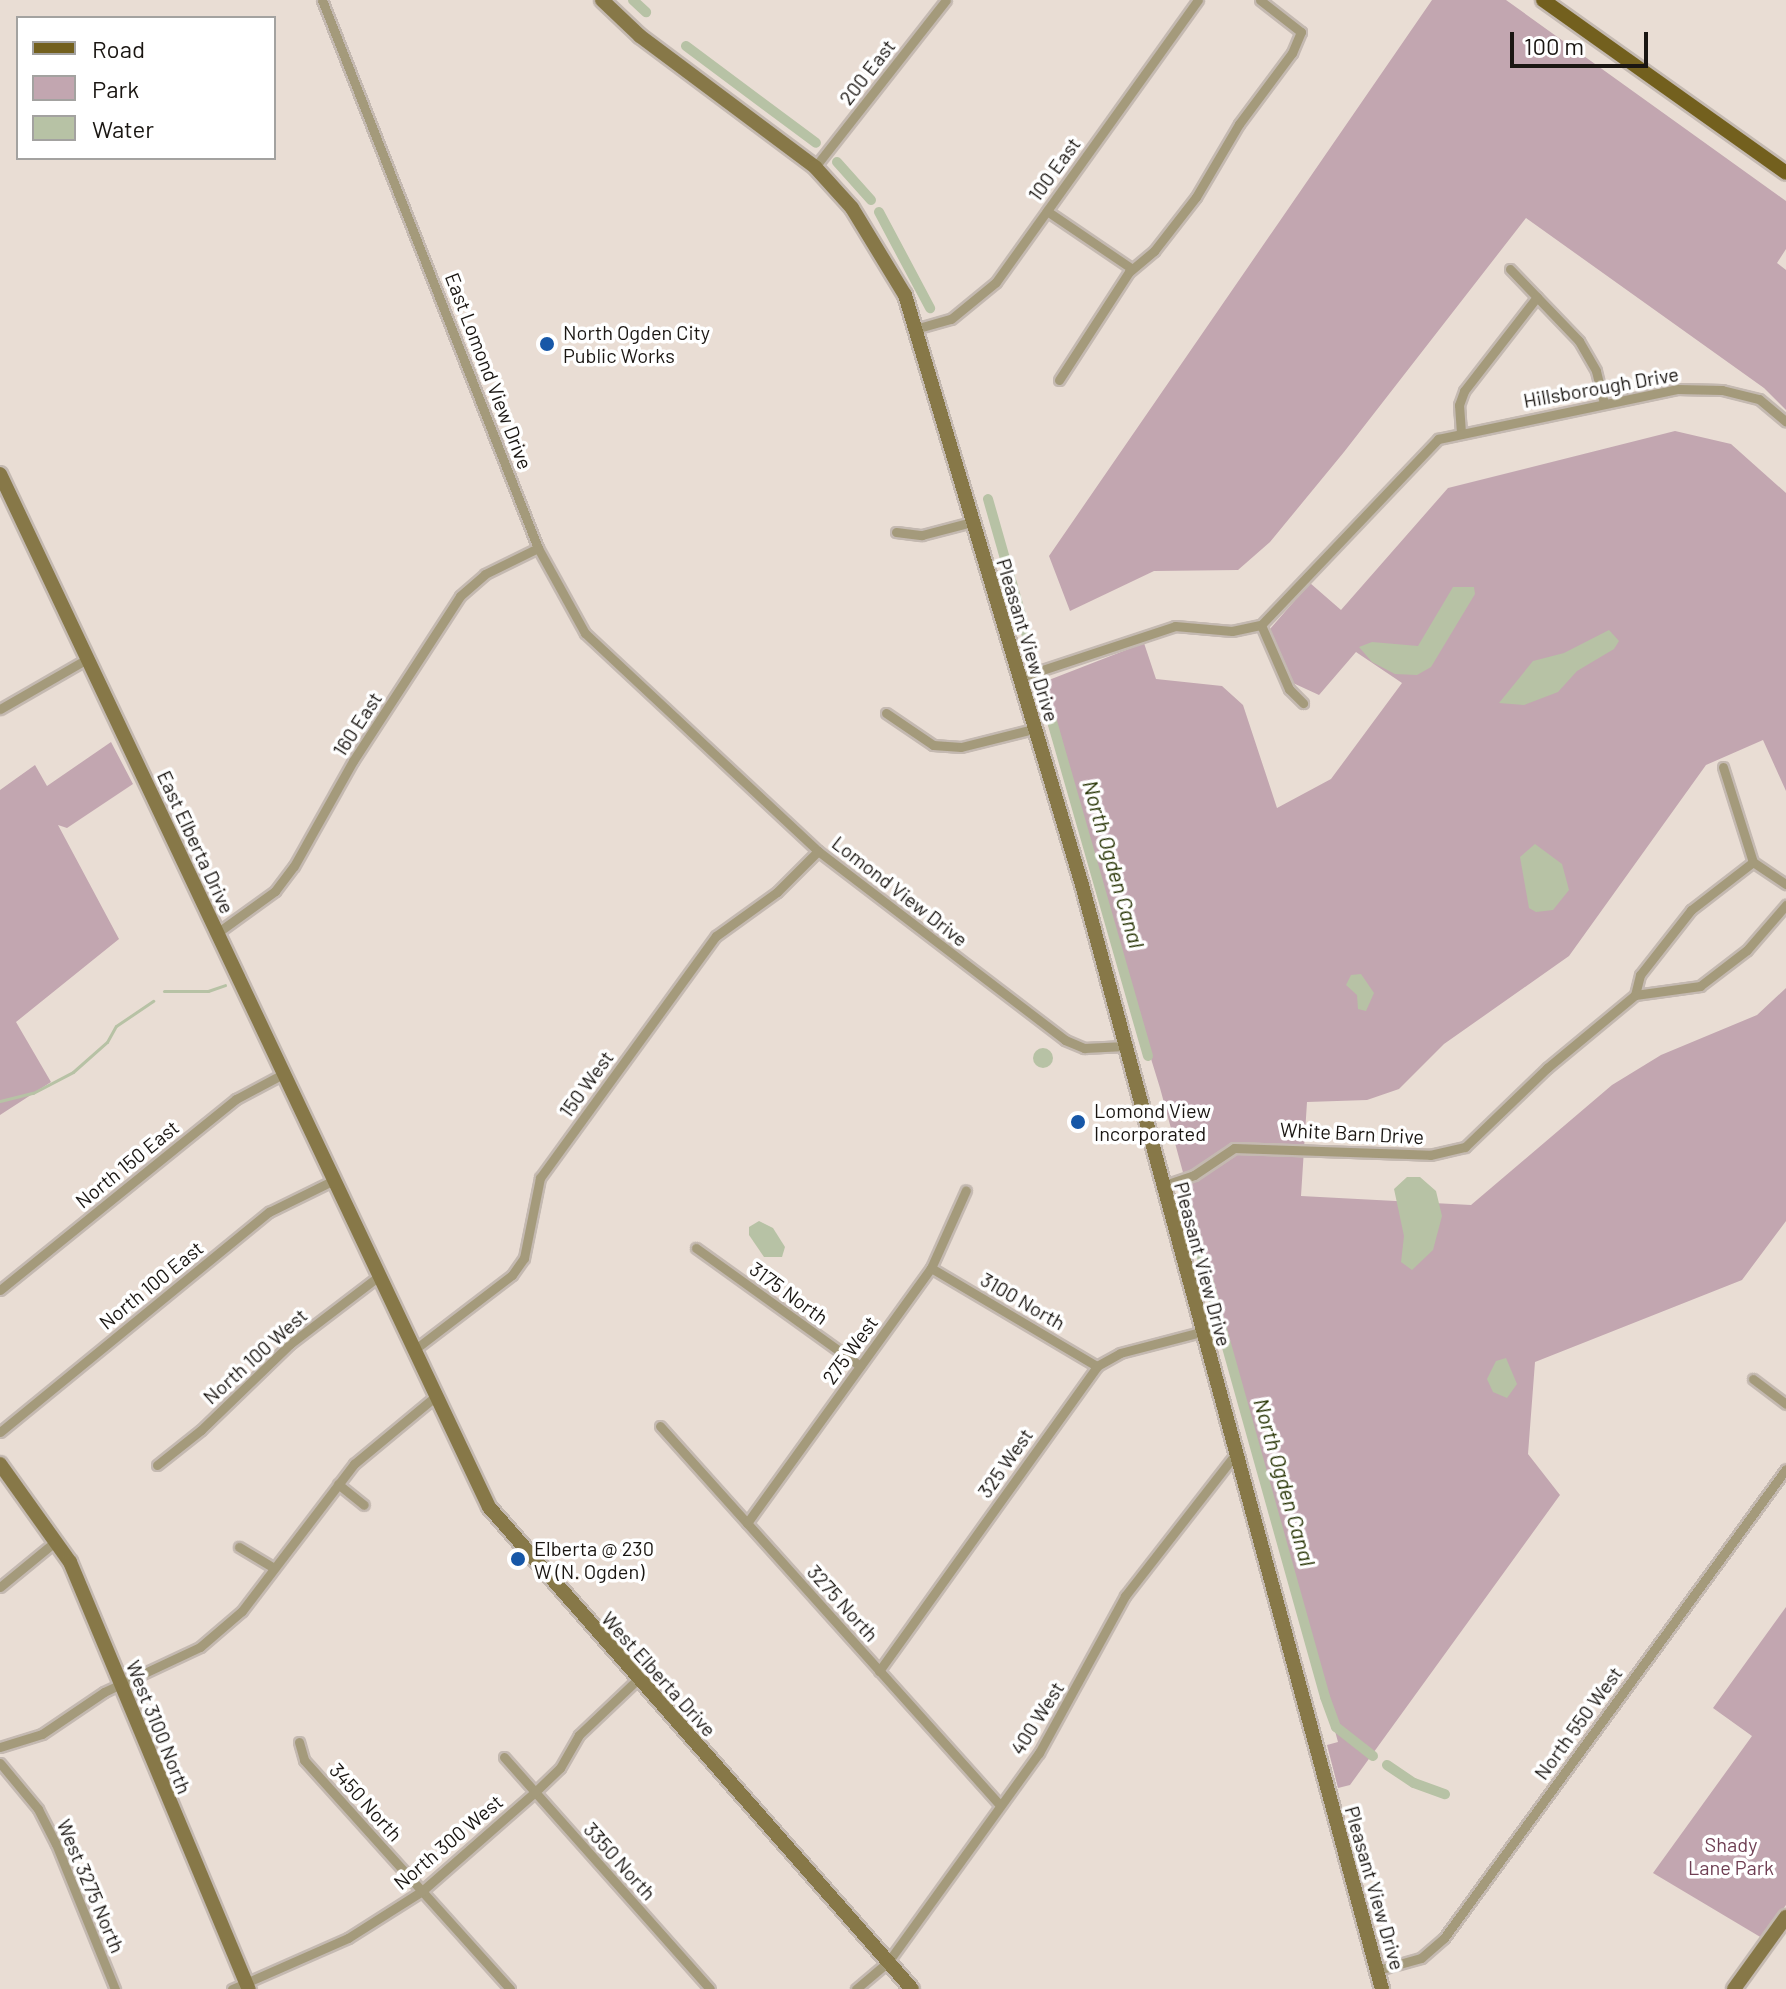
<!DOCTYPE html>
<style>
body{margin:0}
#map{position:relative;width:1786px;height:1989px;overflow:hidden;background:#e9ddd4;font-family:Barlow,sans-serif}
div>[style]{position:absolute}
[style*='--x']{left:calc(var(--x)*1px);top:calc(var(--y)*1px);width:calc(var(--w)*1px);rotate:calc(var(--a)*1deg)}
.green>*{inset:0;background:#c2a6b0}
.water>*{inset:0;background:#b7c2a5}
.round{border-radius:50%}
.stream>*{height:3px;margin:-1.5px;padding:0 1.5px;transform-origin:1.5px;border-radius:1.5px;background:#b7c2a5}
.canal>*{height:10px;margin:-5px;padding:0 5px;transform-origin:5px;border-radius:5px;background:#b7c2a5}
.roads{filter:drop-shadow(2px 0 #c4b9b1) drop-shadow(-2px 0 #c4b9b1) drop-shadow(0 2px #c4b9b1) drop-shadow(0 -2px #c4b9b1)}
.street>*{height:9px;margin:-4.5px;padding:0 4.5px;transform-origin:4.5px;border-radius:4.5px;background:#a49a7b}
.secondary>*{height:14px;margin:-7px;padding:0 7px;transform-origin:7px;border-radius:7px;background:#877848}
.primary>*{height:14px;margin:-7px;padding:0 7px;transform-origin:7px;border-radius:7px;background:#73601e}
.dots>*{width:22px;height:22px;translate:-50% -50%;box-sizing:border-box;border:4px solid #fff;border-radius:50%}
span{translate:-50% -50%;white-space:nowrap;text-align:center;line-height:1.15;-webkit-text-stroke:7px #fff;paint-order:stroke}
.street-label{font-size:20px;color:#1a1612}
.poi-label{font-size:20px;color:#1a1612}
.left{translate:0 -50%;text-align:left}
.park-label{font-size:20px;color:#6f3f53}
.water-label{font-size:22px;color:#263303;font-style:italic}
.legend{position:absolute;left:16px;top:16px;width:260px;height:144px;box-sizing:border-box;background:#fff;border:2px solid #a3a2a0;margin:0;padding:10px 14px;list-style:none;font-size:24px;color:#1a1612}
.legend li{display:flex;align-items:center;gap:16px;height:40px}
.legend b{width:40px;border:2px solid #a3a2a0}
.scale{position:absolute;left:1510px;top:32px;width:138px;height:36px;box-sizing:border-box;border:4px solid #1a1612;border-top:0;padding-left:10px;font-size:24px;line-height:28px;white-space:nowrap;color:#1a1612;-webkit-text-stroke:6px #fff;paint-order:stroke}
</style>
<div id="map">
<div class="green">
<div style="clip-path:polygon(1432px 0,1506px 0,1786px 201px,1786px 249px,1777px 263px,1786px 270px,1786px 410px,1764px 388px,1526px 218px,1344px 452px,1270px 542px,1238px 570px,1154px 571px,1070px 611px,1049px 556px)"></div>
<div style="clip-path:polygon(1675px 431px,1731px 444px,1786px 493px,1786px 791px,1763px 740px,1706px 765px,1569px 956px,1444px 1044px,1399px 1089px,1367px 1100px,1307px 1102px,1301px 1196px,1471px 1205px,1612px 1085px,1661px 1055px,1757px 1015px,1786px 988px,1786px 1221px,1742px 1280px,1535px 1362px,1528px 1454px,1560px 1495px,1350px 1785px,1338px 1788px,1327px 1745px,1338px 1742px,1160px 1088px,1036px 685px,1144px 643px,1156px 679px,1222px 686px,1243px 705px,1277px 808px,1331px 779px,1402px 683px,1356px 652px,1319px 695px,1293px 683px,1270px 629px,1310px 583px,1341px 610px,1448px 488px)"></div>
<div style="clip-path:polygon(111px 742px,133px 784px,67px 828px,58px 825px,119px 939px,16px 1022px,51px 1082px,0 1115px,0 790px,35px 765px,47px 786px)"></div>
<div style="clip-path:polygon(1786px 1607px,1786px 1905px,1762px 1938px,1653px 1873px,1752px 1736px,1713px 1708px)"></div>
</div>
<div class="water">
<div style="clip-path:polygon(1453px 587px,1474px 587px,1475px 594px,1431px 667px,1417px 675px,1395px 674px,1372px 662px,1359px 647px,1372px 642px,1418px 646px)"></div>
<div style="clip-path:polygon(1609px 630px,1619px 641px,1614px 649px,1577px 671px,1558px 692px,1524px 705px,1499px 703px,1533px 661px,1564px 653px)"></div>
<div style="clip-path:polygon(1535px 844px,1562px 864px,1569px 890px,1553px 910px,1536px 912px,1529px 908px,1520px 857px)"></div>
<div style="clip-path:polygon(1361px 974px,1374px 993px,1366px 1011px,1358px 1009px,1357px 995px,1346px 985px,1351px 975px)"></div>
<div class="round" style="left:1033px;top:1048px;width:20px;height:20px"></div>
<div style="clip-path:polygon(1407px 1177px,1420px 1177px,1436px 1191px,1442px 1216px,1433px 1250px,1412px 1270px,1401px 1262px,1404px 1236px,1394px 1189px)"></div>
<div style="clip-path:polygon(759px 1221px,773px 1228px,785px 1247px,782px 1257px,764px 1257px,749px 1235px,749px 1227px)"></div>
<div style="clip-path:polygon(1506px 1358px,1517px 1384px,1507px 1398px,1493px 1392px,1487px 1379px,1496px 1361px)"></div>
</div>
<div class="stream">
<div style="--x:164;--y:991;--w:44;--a:0"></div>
<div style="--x:208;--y:991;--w:18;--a:-19"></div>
<div style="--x:0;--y:1101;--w:34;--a:-14"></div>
<div style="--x:33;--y:1093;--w:45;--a:-27.7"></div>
<div style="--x:73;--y:1072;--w:45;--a:-41.4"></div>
<div style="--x:107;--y:1042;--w:18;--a:-61"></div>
<div style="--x:116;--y:1026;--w:45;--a:-34"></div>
</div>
<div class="canal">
<div style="--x:633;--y:0;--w:18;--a:43"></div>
<div style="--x:686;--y:46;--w:162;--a:36.7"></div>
<div style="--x:837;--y:162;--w:51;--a:48.2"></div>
<div style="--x:879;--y:212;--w:109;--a:62"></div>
<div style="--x:988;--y:499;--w:157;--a:74.1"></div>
<div style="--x:1041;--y:683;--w:388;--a:74"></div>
<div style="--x:1186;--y:1201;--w:515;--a:74.34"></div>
<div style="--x:1325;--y:1697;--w:32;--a:70"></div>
<div style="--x:1336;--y:1727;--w:47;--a:38.1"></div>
<div style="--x:1387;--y:1765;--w:32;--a:34"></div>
<div style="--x:1414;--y:1783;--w:33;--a:20"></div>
</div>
<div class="roads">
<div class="street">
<div style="--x:322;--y:0;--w:589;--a:68.49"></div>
<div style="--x:538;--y:548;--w:97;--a:61.1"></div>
<div style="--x:585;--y:633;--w:319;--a:43.1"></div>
<div style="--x:818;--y:851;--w:311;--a:37.4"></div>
<div style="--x:1065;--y:1040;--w:21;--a:23"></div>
<div style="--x:1084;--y:1048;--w:41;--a:-2.8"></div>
<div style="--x:815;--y:167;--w:212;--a:-51.9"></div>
<div style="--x:1047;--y:211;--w:102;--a:34.2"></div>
<div style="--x:1510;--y:269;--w:100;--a:46.2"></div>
<div style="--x:1579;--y:341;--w:34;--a:60"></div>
<div style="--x:1596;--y:371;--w:33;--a:76"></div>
<div style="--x:915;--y:329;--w:37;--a:-16"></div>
<div style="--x:951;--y:319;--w:58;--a:-39.4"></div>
<div style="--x:996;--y:282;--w:347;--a:-54.4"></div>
<div style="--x:1059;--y:380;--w:129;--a:-57.1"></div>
<div style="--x:1129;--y:272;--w:33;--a:-40"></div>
<div style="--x:1154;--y:251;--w:68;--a:-52.1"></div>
<div style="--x:1196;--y:197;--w:85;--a:-59.5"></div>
<div style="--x:1239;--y:124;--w:89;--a:-53.3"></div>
<div style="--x:1292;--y:53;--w:23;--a:-67"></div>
<div style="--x:1301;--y:32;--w:52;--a:-142"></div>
<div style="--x:1461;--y:433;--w:28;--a:-94"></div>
<div style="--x:1459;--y:405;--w:15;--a:-70"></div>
<div style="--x:1464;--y:391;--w:119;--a:-52.2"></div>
<div style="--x:896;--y:532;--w:26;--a:7"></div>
<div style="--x:922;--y:535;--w:52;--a:-14.6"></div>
<div style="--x:1261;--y:625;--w:70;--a:66.4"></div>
<div style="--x:1289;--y:689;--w:20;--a:45"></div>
<div style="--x:1018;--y:678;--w:165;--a:-18.3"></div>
<div style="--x:1175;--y:626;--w:57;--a:5"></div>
<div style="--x:1232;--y:631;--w:30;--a:-12"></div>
<div style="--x:1261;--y:625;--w:257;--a:-46.4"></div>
<div style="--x:1438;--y:439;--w:244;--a:-11.8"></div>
<div style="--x:1677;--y:389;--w:45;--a:1.3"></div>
<div style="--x:1722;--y:390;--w:38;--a:14"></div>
<div style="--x:1759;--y:399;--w:35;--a:40"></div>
<div style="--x:0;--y:709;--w:100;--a:-29.9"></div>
<div style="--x:886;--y:713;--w:57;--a:34.2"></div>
<div style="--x:933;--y:745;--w:28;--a:4"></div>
<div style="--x:961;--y:747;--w:74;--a:-14"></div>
<div style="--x:1723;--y:767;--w:100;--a:72.5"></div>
<div style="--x:1753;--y:862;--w:40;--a:34"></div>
<div style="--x:217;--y:933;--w:72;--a:-35.9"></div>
<div style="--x:275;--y:891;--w:31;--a:-53"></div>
<div style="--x:294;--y:866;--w:120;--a:-60.7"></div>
<div style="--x:353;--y:761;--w:197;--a:-57"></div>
<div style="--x:460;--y:596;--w:33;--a:-41"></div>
<div style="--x:485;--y:574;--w:59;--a:-26.1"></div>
<div style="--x:1635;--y:995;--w:21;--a:-76"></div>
<div style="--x:1640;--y:975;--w:83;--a:-51.9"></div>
<div style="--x:1691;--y:910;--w:78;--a:-37.7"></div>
<div style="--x:1162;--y:1186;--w:34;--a:-19"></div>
<div style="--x:1194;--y:1175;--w:48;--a:-34"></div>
<div style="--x:1234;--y:1148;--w:196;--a:2"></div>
<div style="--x:1430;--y:1155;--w:36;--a:-13"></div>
<div style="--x:1465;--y:1147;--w:114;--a:-43.9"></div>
<div style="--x:1547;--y:1068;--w:114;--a:-39.7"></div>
<div style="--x:1635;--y:995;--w:66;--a:-7.9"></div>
<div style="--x:1700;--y:986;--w:59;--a:-37.5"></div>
<div style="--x:1747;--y:950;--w:60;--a:-49.1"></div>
<div style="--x:696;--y:1248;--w:202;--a:35.7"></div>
<div style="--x:931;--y:1268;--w:193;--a:30.6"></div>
<div style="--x:0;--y:1290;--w:304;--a:-39"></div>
<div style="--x:236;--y:1099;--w:53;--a:-28"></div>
<div style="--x:414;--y:1350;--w:123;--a:-37.4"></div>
<div style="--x:512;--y:1275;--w:21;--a:-55"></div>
<div style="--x:524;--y:1258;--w:82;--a:-78.7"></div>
<div style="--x:540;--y:1178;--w:299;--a:-54"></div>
<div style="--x:716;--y:936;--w:75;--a:-35.8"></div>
<div style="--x:777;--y:892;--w:58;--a:-45"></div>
<div style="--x:1753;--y:1379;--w:41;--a:37.1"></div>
<div style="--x:660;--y:1426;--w:508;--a:48.11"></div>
<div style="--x:0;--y:1432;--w:348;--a:-39.3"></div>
<div style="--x:269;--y:1212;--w:72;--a:-26.2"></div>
<div style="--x:157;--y:1465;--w:56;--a:-38.5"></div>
<div style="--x:201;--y:1430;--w:124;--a:-44"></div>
<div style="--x:290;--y:1344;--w:112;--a:-37.4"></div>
<div style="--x:338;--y:1484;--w:33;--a:39"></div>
<div style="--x:747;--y:1523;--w:314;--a:-54.2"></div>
<div style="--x:931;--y:1268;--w:85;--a:-65.8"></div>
<div style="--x:239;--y:1547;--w:39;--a:31"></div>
<div style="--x:0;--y:1587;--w:72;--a:-39.4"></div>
<div style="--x:879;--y:1671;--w:375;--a:-54.4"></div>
<div style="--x:1097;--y:1366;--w:26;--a:-29"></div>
<div style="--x:1120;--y:1353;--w:84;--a:-14.5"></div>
<div style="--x:299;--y:1742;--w:19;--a:74"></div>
<div style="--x:304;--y:1760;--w:308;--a:48"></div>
<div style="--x:0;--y:1747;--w:44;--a:-17.2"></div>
<div style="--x:42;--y:1734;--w:75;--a:-34.1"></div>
<div style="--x:104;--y:1692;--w:106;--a:-25.1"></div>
<div style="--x:200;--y:1647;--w:55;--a:-40.6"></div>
<div style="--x:242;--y:1611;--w:185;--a:-52.7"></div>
<div style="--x:354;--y:1464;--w:108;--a:-39.7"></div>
<div style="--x:504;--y:1757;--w:310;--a:48.4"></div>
<div style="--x:0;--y:1763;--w:60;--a:50.4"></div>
<div style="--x:38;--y:1809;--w:39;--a:63"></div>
<div style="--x:56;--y:1844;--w:157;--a:67.9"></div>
<div style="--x:1378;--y:1970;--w:45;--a:-15.6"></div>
<div style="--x:1421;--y:1958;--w:30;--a:-41"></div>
<div style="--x:1444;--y:1938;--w:580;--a:-53.9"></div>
<div style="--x:232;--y:1989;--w:127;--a:-23.7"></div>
<div style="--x:348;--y:1938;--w:88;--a:-32.4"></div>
<div style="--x:422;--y:1891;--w:150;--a:-41.2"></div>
<div style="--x:535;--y:1792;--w:35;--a:-44"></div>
<div style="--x:560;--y:1768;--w:38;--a:-60"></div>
<div style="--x:579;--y:1735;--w:80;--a:-43.5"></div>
<div style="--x:856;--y:1989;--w:42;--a:-40.2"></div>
<div style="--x:888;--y:1962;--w:258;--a:-54.2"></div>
<div style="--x:1039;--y:1753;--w:179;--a:-61.3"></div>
<div style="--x:1125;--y:1596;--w:177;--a:-52.1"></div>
</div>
<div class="secondary">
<div style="--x:602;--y:0;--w:52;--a:43.5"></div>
<div style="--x:640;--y:36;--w:219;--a:36.8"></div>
<div style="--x:815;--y:167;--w:55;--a:47.9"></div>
<div style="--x:852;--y:208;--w:102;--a:58.7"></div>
<div style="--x:905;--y:295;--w:616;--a:73.3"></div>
<div style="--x:1082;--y:885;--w:1144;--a:74.8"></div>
<div style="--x:0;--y:474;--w:1143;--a:64.67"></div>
<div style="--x:489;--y:1507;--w:641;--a:48.73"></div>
<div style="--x:0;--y:1464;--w:120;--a:54.5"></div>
<div style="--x:70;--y:1562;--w:463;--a:67.3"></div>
<div style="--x:1734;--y:1989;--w:89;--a:-54.2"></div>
</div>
<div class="primary">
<div style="--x:1543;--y:0;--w:298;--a:35.4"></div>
</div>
</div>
<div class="dots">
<div style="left:547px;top:344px;background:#1757a7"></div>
<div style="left:1078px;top:1122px;background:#1757a7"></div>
<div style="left:518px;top:1559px;background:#1757a7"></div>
</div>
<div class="street-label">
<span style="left:867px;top:72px;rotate:-52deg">200 East</span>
<span style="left:1054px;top:169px;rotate:-54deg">100 East</span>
<span style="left:489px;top:371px;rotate:69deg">East Lomond View Drive</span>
<span style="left:1601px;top:387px;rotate:-10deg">Hillsborough Drive</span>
<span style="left:1028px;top:640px;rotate:73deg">Pleasant View Drive</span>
<span style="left:357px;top:724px;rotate:-57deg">160 East</span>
<span style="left:196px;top:842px;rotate:65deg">East Elberta Drive</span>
<span style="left:900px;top:891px;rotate:38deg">Lomond View Drive</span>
<span style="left:586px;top:1084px;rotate:-54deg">150 West</span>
<span style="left:1352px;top:1133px;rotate:3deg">White Barn Drive</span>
<span style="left:127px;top:1164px;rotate:-39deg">North 150 East</span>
<span style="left:1203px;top:1264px;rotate:75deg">Pleasant View Drive</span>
<span style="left:151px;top:1285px;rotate:-39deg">North 100 East</span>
<span style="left:789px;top:1293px;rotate:36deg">3175 North</span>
<span style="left:1023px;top:1301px;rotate:30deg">3100 North</span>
<span style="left:850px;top:1350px;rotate:-54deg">275 West</span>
<span style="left:255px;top:1356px;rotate:-42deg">North 100 West</span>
<span style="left:1005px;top:1463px;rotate:-55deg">325 West</span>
<span style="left:843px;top:1603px;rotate:48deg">3275 North</span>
<span style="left:659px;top:1674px;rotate:48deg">West Elberta Drive</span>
<span style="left:1037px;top:1718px;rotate:-58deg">400 West</span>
<span style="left:1578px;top:1723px;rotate:-54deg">North 550 West</span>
<span style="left:159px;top:1727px;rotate:68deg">West 3100 North</span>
<span style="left:366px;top:1802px;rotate:48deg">3450 North</span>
<span style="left:448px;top:1842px;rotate:-40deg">North 300 West</span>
<span style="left:620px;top:1861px;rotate:48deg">3350 North</span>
<span style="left:91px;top:1886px;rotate:67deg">West 3275 North</span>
<span style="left:1375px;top:1888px;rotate:74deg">Pleasant View Drive</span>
</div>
<div class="poi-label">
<span class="left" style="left:563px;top:344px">North Ogden City<br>Public Works</span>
<span class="left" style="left:1094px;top:1122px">Lomond View<br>Incorporated</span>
<span class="left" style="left:534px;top:1560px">Elberta @ 230<br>W (N. Ogden)</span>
</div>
<div class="park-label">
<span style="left:1731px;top:1856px">Shady<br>Lane Park</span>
</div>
<div class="water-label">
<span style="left:1114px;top:864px;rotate:74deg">North Ogden Canal</span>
<span style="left:1285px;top:1482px;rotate:74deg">North Ogden Canal</span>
</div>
<ul class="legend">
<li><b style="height:10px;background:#73601e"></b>Road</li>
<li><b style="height:22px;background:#c2a6b0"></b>Park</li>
<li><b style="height:22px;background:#b7c2a5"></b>Water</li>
</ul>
<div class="scale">100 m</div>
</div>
